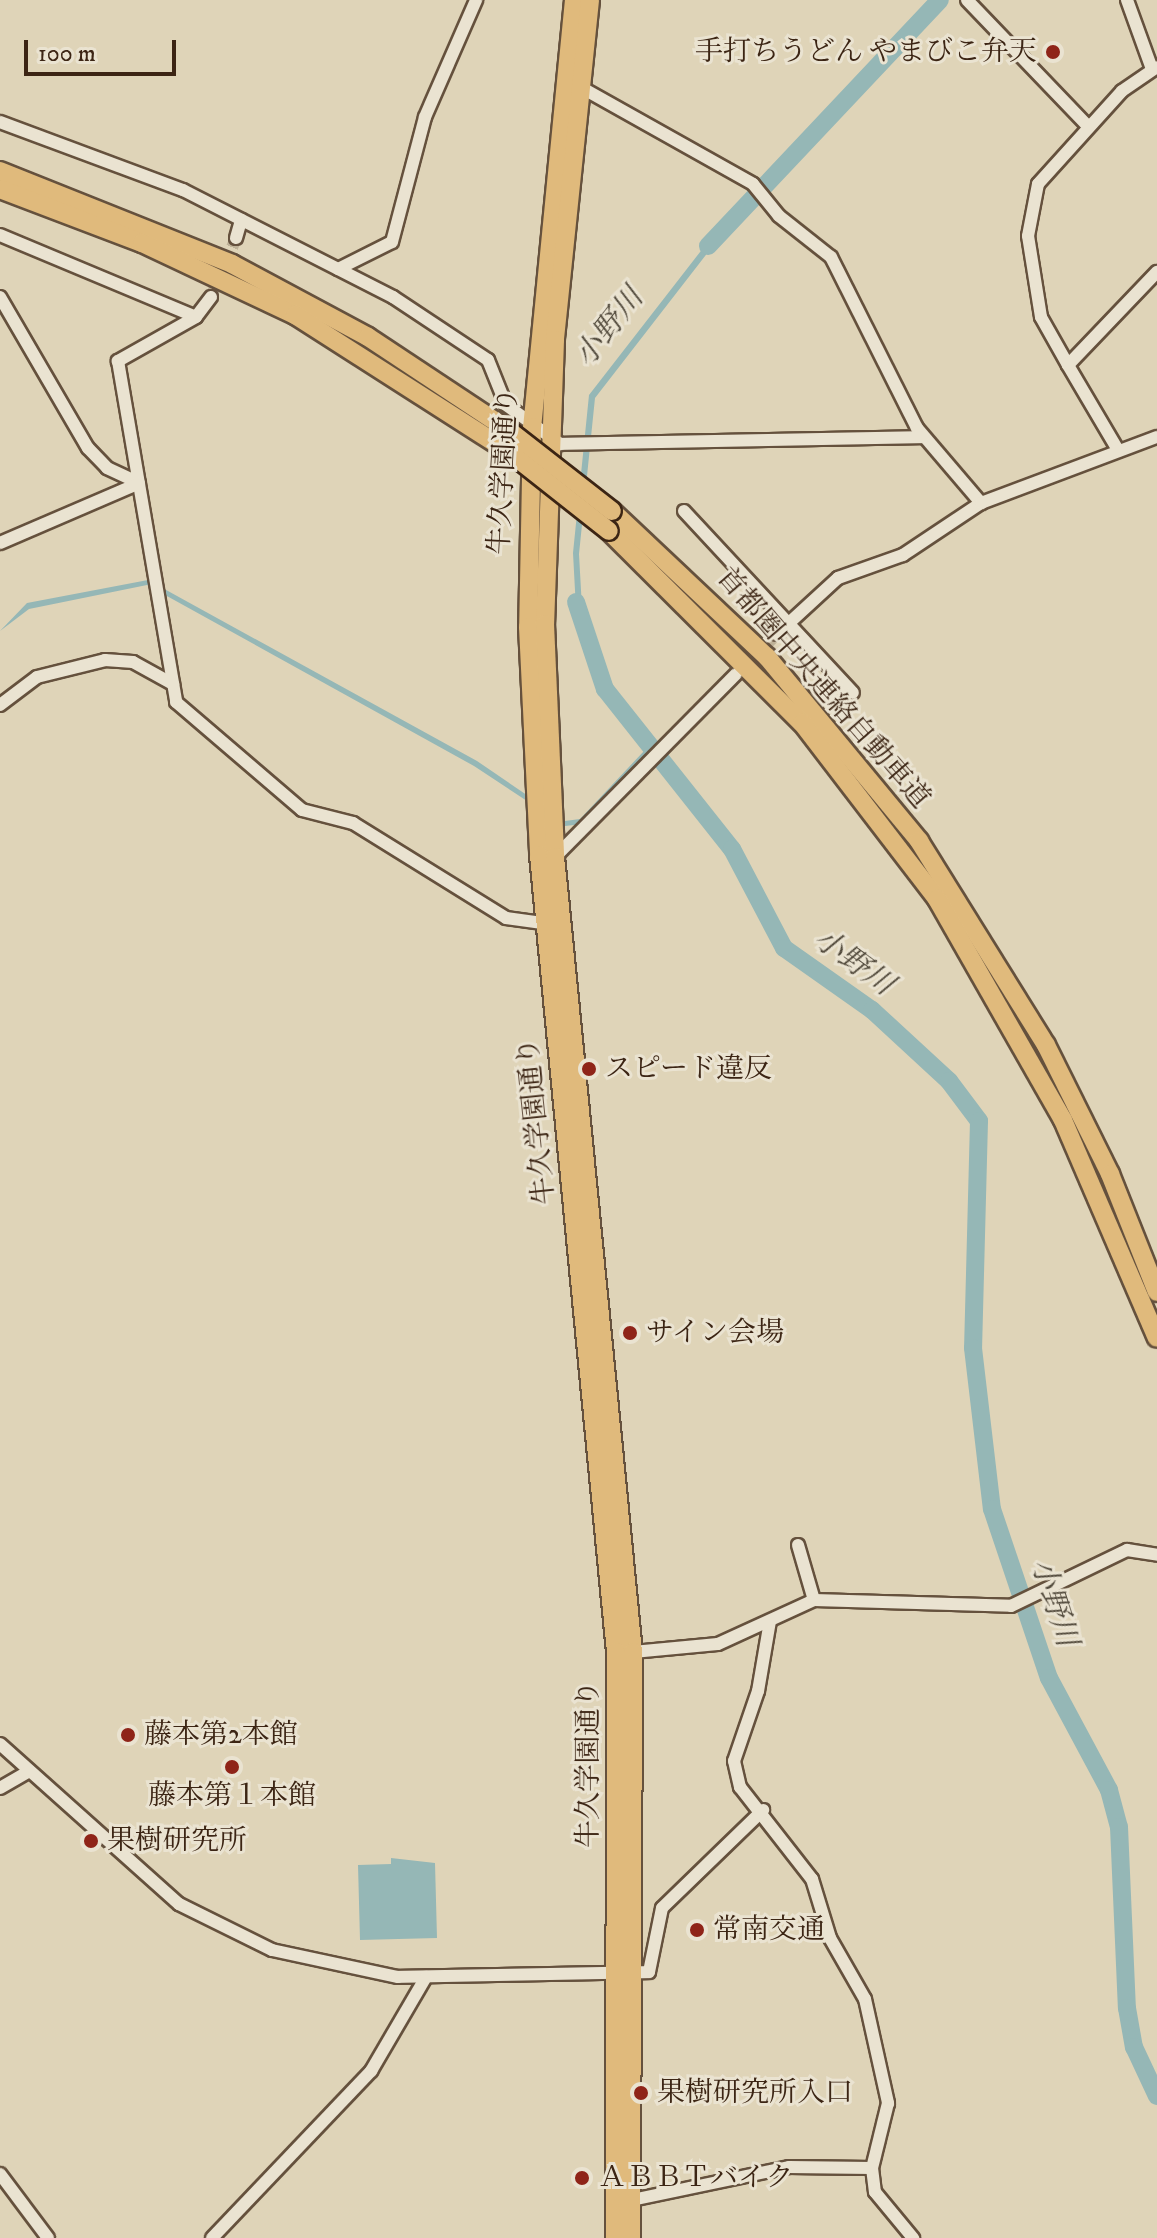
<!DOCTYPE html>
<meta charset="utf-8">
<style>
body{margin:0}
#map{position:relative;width:1157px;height:2238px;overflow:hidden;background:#dfd4b8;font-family:"IM FELL DW Pica","Noto Serif JP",serif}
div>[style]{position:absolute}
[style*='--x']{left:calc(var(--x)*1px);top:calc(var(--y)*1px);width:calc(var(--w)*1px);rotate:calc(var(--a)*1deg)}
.water>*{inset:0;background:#95b7b6}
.stream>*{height:3px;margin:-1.5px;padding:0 1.5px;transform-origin:1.5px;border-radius:1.5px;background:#95b7b6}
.river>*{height:18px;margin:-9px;padding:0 9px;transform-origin:9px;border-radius:9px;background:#95b7b6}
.minor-tunnel>*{height:12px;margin-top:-6px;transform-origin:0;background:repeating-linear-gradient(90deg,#beb197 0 12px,transparent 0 18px)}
.roads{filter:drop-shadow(2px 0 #65513d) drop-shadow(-2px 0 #65513d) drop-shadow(0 2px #65513d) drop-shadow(0 -2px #65513d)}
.minor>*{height:12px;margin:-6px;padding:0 6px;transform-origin:6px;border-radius:6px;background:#eae3d1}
.highway>*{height:18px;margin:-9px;padding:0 9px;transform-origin:9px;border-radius:9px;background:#e0ba7c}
.bridges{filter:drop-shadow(2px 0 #3c2514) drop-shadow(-2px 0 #3c2514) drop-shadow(0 2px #3c2514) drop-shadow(0 -2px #3c2514)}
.highway-bridge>*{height:18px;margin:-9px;padding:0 9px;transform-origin:9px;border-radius:9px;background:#e0ba7c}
.dots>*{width:22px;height:22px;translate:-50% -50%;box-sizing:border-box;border:4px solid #eae3d1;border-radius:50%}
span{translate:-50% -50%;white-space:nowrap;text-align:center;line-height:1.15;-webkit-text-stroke:6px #eae3d1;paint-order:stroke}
.poi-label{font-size:28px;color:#3c2514}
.right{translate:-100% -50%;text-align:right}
.left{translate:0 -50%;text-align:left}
.street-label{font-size:28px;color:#3c2514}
.water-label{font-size:30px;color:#524a3c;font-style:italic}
.scale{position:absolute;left:24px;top:40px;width:152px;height:36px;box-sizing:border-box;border:4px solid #3c2514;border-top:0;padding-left:10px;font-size:24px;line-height:28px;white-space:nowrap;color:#3c2514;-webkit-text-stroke:6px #eae3d1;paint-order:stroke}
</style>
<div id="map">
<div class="water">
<div style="clip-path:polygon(721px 225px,726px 229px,595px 398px,579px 554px,583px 626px,577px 628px,573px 553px,589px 395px)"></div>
<div style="clip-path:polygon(148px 580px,477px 761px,565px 821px,580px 819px,644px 751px,650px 755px,583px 824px,565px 826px,474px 766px,147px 585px,29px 609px,0 631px,27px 603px)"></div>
<div style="clip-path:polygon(391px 1858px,435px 1863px,437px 1938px,360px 1940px,358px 1865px,391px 1864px)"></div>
</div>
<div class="stream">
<div style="--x:648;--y:753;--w:5;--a:-53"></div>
</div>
<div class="river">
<div style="--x:708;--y:246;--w:338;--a:-46.7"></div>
<div style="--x:576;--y:602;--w:92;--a:71.6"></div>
<div style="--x:605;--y:689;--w:204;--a:51.6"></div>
<div style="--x:732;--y:849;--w:112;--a:62.3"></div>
<div style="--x:784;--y:948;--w:108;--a:35.2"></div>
<div style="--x:872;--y:1010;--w:105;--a:42.7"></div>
<div style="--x:949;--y:1081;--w:50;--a:53.1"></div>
<div style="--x:979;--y:1121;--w:227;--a:91.5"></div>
<div style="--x:973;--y:1348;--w:162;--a:83.3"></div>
<div style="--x:992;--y:1509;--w:178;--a:71.4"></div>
<div style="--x:1049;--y:1678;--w:127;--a:61.8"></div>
<div style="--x:1109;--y:1790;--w:38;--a:75"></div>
<div style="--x:1119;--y:1827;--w:181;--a:87.5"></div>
<div style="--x:1127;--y:2008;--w:40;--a:80"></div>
<div style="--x:1134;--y:2047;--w:54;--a:64.9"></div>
</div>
<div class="minor-tunnel">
<div style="--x:211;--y:297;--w:64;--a:-67"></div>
<div style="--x:739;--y:671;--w:53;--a:-44.2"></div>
</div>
<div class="roads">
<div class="minor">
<div style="--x:967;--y:0;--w:175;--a:46.2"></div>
<div style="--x:1127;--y:0;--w:73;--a:70.1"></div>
<div style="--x:575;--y:84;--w:204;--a:29.3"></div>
<div style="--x:753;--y:184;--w:41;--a:50.9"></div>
<div style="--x:779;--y:216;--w:66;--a:38.3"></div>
<div style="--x:831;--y:257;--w:191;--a:63.3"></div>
<div style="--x:917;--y:428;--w:99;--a:49.5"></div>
<div style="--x:0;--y:122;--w:195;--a:20.4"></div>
<div style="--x:183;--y:190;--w:236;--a:27"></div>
<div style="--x:393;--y:297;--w:114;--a:33.6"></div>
<div style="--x:488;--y:360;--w:48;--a:68.2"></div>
<div style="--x:506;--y:405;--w:67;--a:35.8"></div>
<div style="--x:560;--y:444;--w:363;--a:-1.1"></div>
<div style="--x:0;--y:235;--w:212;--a:22.7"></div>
<div style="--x:236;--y:238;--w:19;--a:-74"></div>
<div style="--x:338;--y:269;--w:60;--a:-26.6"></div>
<div style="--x:392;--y:242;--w:129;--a:-75.2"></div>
<div style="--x:425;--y:117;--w:128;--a:-66.4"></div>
<div style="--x:0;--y:297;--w:175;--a:59.8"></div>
<div style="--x:88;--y:448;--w:28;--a:46"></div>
<div style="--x:107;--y:468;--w:35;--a:25"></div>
<div style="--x:211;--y:297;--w:25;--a:127"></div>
<div style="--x:196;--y:317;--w:90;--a:150.6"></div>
<div style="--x:118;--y:361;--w:346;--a:80.3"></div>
<div style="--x:176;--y:702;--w:166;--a:40.6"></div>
<div style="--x:302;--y:810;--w:53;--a:14.3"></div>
<div style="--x:353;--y:823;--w:180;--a:31.8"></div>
<div style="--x:506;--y:918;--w:44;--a:7.8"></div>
<div style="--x:1068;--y:365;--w:55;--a:-119.4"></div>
<div style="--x:1041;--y:317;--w:82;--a:-99.1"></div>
<div style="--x:1028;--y:236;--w:53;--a:-79.1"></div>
<div style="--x:1038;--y:184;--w:125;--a:-47.9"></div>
<div style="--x:1122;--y:91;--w:42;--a:-34.4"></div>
<div style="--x:1118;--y:450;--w:99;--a:-120.5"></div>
<div style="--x:1068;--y:365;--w:129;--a:-46.3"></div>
<div style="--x:684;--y:511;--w:248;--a:47.1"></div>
<div style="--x:0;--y:543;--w:151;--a:-23.3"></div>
<div style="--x:777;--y:634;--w:83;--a:-42.6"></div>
<div style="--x:838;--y:578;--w:69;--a:-19.5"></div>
<div style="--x:903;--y:555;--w:94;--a:-33.7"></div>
<div style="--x:981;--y:503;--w:188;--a:-20.6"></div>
<div style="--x:0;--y:705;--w:46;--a:-37.1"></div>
<div style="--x:37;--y:677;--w:70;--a:-14"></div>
<div style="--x:105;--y:660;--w:28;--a:4"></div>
<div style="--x:133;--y:662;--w:46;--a:28.8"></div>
<div style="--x:555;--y:857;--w:257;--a:-45.3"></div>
<div style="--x:798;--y:1545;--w:57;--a:73.8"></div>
<div style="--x:770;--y:1621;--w:71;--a:99.7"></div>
<div style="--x:758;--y:1691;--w:74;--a:108.9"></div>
<div style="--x:734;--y:1761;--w:27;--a:77"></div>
<div style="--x:740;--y:1787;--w:117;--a:52"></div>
<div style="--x:812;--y:1879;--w:62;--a:73"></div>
<div style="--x:830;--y:1938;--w:70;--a:60.2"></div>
<div style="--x:865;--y:1999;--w:107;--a:77.5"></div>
<div style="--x:888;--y:2103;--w:67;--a:103.8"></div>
<div style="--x:872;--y:2168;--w:24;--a:83"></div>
<div style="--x:875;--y:2192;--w:60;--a:50.4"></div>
<div style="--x:633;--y:1652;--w:85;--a:-5.4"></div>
<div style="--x:718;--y:1644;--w:106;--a:-24.6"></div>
<div style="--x:814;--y:1600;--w:197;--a:1.7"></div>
<div style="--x:1011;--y:1606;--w:129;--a:-25.8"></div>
<div style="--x:1127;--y:1550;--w:30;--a:9"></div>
<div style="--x:0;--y:1744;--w:240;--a:41.8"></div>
<div style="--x:179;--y:1904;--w:104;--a:26.3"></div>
<div style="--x:272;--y:1950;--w:129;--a:12.1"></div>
<div style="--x:398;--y:1977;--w:251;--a:-1.1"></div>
<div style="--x:649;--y:1972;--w:65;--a:-78.5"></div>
<div style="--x:662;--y:1908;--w:141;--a:-44.1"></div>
<div style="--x:0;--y:1788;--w:34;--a:-30"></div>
<div style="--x:0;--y:2174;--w:80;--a:53.1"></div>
<div style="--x:632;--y:2200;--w:160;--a:-11.9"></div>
<div style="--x:789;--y:2167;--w:83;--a:0.7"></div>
<div style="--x:212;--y:2238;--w:231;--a:-46.4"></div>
<div style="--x:371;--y:2071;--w:109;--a:-59.7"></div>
</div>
<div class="highway">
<div style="--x:574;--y:0;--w:429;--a:95.6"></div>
<div style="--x:532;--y:427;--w:200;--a:91.1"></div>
<div style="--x:528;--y:627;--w:228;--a:87.2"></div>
<div style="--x:539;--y:855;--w:801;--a:84.48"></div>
<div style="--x:616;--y:1652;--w:586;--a:90.1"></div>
<div style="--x:590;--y:0;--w:342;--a:95.9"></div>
<div style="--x:555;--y:340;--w:284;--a:92"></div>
<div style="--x:545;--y:624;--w:233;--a:87.5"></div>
<div style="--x:555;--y:857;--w:799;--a:84.4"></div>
<div style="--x:633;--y:1652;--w:586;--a:90.2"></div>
<div style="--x:0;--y:171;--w:250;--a:21.8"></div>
<div style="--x:232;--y:264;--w:154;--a:28.2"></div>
<div style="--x:368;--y:337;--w:167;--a:33.5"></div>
<div style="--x:0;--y:189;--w:152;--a:20.8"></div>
<div style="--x:142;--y:243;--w:169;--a:25.2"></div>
<div style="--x:295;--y:315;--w:254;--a:32.6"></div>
<div style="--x:612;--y:511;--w:213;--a:43.3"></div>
<div style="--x:767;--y:657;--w:239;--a:50.4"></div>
<div style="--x:919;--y:841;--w:240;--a:58.1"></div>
<div style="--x:1046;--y:1045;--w:144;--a:63.6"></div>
<div style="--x:1110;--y:1174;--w:127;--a:68.3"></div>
<div style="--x:609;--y:531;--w:272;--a:44.9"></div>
<div style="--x:802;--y:723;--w:222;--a:52.5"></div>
<div style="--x:937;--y:899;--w:254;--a:60.3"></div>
<div style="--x:1063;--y:1120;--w:237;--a:66.7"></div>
</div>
</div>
<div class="bridges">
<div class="highway-bridge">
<div style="--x:507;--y:429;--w:133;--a:38"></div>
<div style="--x:509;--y:452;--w:127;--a:38.3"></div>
</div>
</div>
<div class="dots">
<div style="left:1053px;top:52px;background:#8f2418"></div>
<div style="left:589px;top:1069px;background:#8f2418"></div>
<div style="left:630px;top:1333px;background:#8f2418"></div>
<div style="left:128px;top:1735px;background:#8f2418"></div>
<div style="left:232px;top:1767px;background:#8f2418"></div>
<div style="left:91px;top:1841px;background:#8f2418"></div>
<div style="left:697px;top:1930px;background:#8f2418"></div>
<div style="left:641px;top:2093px;background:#8f2418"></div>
<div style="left:582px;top:2178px;background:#8f2418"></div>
</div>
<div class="poi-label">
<span class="right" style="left:1037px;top:52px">手打ちうどん やまびこ弁天</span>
<span class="left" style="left:605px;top:1069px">スピード違反</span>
<span class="left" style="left:646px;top:1333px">サイン会場</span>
<span class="left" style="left:144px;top:1735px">藤本第2本館</span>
<span style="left:232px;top:1796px">藤本第１本館</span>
<span class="left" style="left:107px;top:1841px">果樹研究所</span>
<span class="left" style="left:713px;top:1930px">常南交通</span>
<span class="left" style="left:657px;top:2093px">果樹研究所入口</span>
<span class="left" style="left:598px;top:2178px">ＡＢＢＴバイク</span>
</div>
<div class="street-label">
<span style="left:504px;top:471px;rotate:-87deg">牛久学園通り</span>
<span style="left:823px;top:688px;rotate:49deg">首都圏中央連絡自動車道</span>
<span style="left:537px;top:1121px;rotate:-96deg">牛久学園通り</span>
<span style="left:589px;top:1764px;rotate:-90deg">牛久学園通り</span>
</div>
<div class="water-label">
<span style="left:610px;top:328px;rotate:-52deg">小野川</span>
<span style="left:853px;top:963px;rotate:36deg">小野川</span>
<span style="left:1053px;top:1603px;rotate:72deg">小野川</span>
</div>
<div class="scale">100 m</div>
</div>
